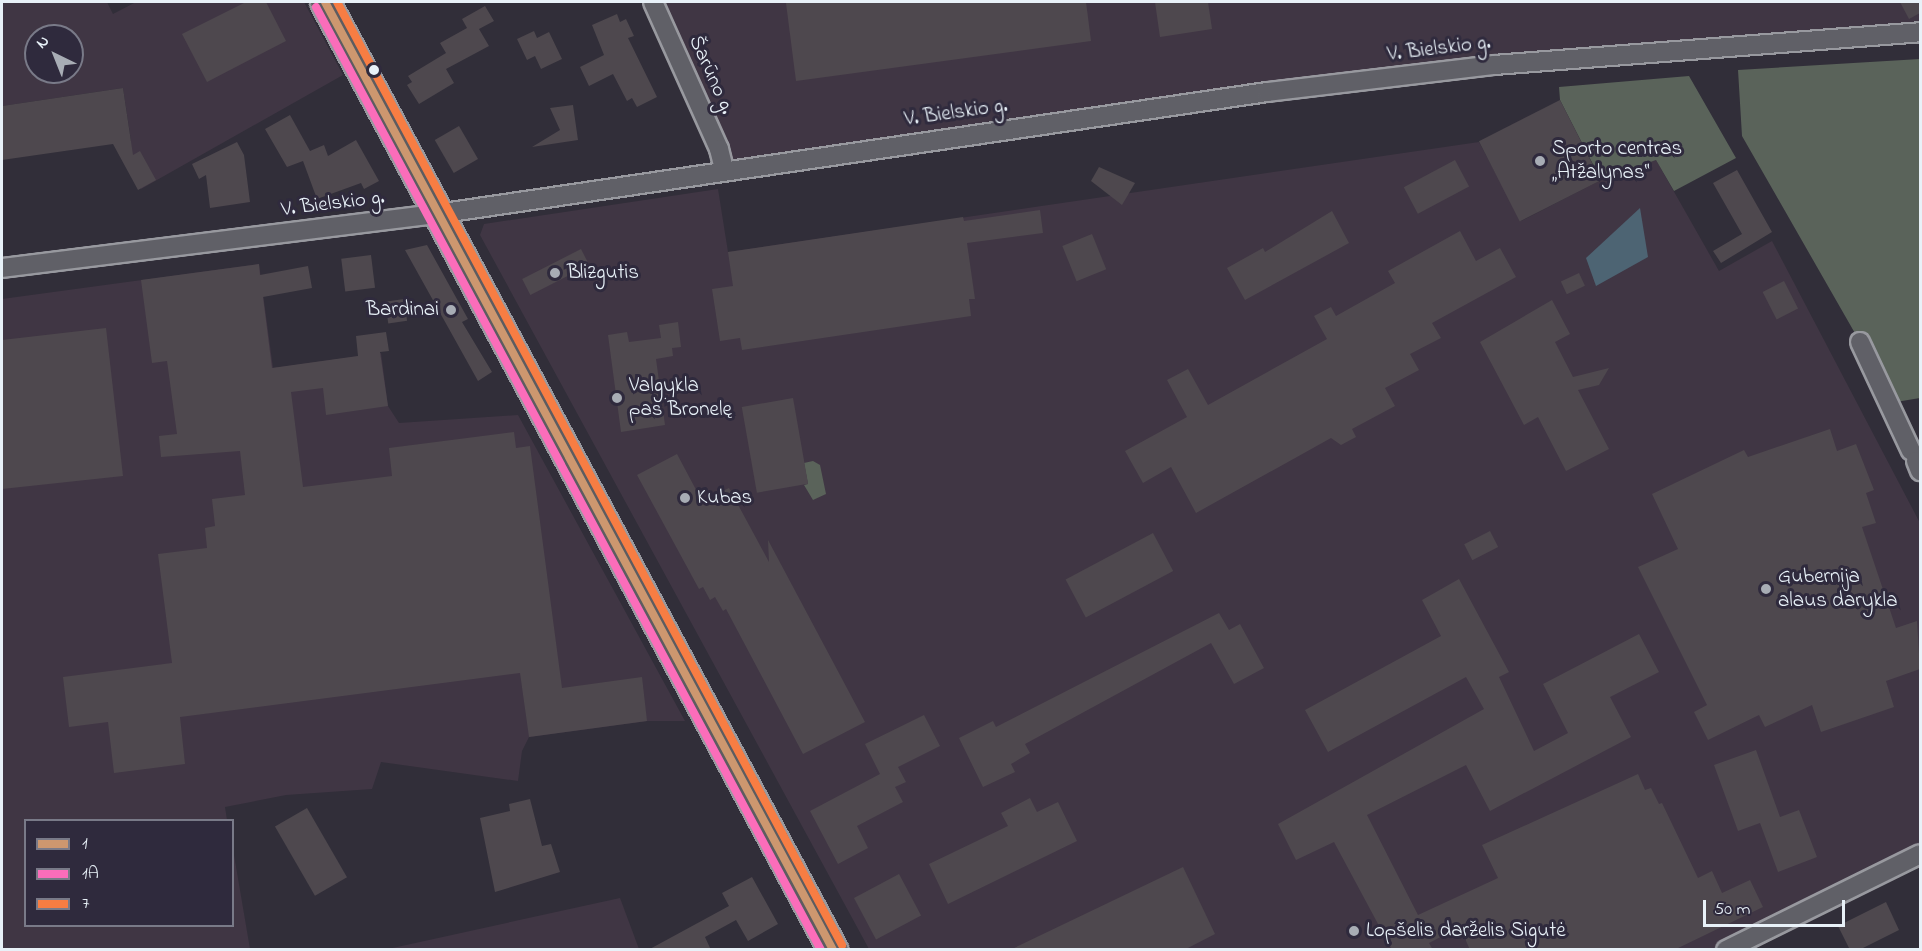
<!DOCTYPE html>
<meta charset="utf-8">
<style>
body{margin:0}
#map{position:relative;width:1922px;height:951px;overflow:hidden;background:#312e39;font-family:"Indie Flower",sans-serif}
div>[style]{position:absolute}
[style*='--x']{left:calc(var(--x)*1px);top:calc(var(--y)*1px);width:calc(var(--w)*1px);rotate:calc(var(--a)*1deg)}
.built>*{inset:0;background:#403644}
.green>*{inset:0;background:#5a635a}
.water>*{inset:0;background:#4d6473}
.building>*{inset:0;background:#4e484e;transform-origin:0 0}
.roads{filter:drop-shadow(2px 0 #98999f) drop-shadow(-2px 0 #98999f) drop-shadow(0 2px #98999f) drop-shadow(0 -2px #98999f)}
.minor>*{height:18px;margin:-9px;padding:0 9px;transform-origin:9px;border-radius:9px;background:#606067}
.primary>*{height:28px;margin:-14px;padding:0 14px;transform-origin:14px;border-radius:14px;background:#5d5c60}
.bus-1>*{height:8px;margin:-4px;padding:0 4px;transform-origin:4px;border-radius:4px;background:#cd976f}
.bus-2>*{height:8px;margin:-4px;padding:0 4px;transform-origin:4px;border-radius:4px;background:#fb6dba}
.bus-3>*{height:8px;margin:-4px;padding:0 4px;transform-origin:4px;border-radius:4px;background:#f77d43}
.dots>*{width:16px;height:16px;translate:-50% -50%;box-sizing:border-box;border:3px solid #2f2a3d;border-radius:50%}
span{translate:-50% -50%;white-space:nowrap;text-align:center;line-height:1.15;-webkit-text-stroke:6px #2f2a3d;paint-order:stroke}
.street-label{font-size:21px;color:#e8f1f8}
.poi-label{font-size:21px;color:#e8f1f8}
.left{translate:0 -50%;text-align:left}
.right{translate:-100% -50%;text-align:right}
.frame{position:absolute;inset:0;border:3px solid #e8f1f8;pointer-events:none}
.legend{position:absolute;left:24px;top:819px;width:210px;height:108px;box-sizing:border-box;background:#2f2a3d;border:2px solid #797a88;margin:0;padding:8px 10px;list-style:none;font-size:18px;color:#e8f1f8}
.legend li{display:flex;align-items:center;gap:12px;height:30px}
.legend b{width:30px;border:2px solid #797a88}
.north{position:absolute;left:24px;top:24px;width:60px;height:60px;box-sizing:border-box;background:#2f2a3d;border:2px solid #797a88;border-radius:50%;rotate:317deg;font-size:16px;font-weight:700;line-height:24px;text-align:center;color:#e8f1f8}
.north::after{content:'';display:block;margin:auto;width:21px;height:27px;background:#a8adb5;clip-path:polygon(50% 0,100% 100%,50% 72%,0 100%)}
.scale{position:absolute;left:1703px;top:900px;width:142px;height:27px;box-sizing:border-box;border:3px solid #e8f1f8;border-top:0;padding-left:8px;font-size:18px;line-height:21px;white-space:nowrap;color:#e8f1f8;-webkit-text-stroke:4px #2f2a3d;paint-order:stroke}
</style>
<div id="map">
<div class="built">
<div style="clip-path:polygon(evenodd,2px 2px,107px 2px,113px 14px,136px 2px,304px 2px,343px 75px,141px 189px,123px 160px,131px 141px,123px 88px,2px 106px,2px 2px,36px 36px,72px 36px,72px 72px,36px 72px,36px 36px)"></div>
<div style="clip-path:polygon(653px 2px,1920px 2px,1920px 32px,1609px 55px,724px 169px)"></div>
<div style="clip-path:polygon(1479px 142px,1521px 221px,1601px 180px,1656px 160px,1719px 271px,1772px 241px,1920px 523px,1920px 847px,1713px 949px,869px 949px,480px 235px,484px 224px,718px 189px,728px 252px)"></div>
<div style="clip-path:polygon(259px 264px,273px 368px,381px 353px,388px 406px,399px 423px,518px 415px,685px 721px,647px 721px,529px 737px,522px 751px,518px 781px,381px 762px,372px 789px,286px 795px,225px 807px,227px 820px,26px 820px,26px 926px,232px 926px,233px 849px,250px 949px,2px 949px,2px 299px)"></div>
<div style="clip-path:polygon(620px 898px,639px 949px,388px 949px)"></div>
</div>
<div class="green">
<div style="clip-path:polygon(1920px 59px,1920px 398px,1890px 403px,1860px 342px,1742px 136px,1738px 70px)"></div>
<div style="clip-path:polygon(1689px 76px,1736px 158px,1674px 191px,1656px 160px,1601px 180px,1560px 100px,1559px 87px)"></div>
<div style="clip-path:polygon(813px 461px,820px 465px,826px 494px,813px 500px,804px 485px,808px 484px,804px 463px)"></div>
</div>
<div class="water">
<div style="clip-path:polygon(1640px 208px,1648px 257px,1596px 286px,1586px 258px)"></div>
</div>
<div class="building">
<div style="clip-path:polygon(246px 2px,266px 2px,286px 41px,207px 82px,182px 34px)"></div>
<div style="clip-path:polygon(801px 2px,1086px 2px,1091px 41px,796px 81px,786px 3px)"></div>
<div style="clip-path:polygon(1155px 2px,1208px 2px,1212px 29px,1160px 37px)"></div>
<div style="clip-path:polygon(1900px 2px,1920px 2px,1920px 13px,1909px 19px)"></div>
<div style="clip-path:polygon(485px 6px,494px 21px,479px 29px,489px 46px,446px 69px,454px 83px,419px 104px,407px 85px,412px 82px,408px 76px,446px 53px,440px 43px,467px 28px,462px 19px)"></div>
<div style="clip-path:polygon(617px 14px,620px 22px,626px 19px,634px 36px,628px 38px,657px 97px,637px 107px,632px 98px,627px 101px,613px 74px,589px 86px,580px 67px,604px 55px,592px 25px)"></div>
<div style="clip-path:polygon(534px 31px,537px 38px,549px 32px,562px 59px,541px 69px,535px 56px,527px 60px,517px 39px)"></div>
<div style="clip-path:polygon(123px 88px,133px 155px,140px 151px,156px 180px,138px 190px,113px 144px,2px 160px,2px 106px)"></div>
<div style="left:1560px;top:100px;width:90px;height:91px;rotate:63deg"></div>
<div style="clip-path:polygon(573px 105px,578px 140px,532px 147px,560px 130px,550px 108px)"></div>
<div style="clip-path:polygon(290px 115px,310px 151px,324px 145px,328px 156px,356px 140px,379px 181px,364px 189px,361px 183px,317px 199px,303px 161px,287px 167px,265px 129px)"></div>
<div style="left:459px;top:126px;width:38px;height:28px;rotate:60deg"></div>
<div style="clip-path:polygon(237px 142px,244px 155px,250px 202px,210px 208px,206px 175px,199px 179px,192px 164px)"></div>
<div style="left:1455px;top:160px;width:30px;height:58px;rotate:62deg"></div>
<div style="clip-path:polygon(1099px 167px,1135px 183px,1122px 205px,1091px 181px)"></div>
<div style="clip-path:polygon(1737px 170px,1772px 232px,1721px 263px,1713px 251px,1742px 234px,1713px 183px)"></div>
<div style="clip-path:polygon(1040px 210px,1043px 233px,967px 243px,975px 299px,969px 299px,971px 316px,742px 350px,740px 338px,720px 341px,712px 289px,733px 286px,728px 252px,963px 217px,964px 221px)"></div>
<div style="clip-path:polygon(1332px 211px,1349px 243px,1245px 300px,1227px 268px,1263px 248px,1265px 252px)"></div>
<div style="clip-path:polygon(1460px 231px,1476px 261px,1500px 248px,1516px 277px,1432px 323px,1441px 338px,1410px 354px,1419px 370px,1385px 388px,1395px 406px,1352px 429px,1356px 437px,1341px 445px,1331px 438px,1196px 513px,1171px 467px,1143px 483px,1125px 451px,1187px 417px,1167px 380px,1188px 369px,1208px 405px,1327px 339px,1314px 316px,1331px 307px,1336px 316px,1395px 283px,1388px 271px)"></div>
<div style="left:1092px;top:234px;width:38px;height:32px;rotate:68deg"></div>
<div style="clip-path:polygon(427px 245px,468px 319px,462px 322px,492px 372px,478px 381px,405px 250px)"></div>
<div style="left:581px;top:249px;width:18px;height:66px;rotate:63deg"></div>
<div style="left:371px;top:255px;width:33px;height:30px;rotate:83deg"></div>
<div style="clip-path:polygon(259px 264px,260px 275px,308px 266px,312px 288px,263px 297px,272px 368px,358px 356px,356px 336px,386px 332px,389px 351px,380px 352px,388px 406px,326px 415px,323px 388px,291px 392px,303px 487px,392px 476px,389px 448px,514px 432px,516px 448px,530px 446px,562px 688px,642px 677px,647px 721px,529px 737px,520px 673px,180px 717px,185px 764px,114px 773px,108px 722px,69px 727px,63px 677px,172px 663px,158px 554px,207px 548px,205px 528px,215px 526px,212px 499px,245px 495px,240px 451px,161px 457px,159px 436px,177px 434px,167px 361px,152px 363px,141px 280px)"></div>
<div style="left:1579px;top:273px;width:14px;height:20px;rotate:65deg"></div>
<div style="left:1784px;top:281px;width:31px;height:24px;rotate:63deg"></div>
<div style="left:404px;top:299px;width:22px;height:19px;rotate:82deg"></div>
<div style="clip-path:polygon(1552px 300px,1570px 334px,1555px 342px,1573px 377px,1609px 368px,1599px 385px,1578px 390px,1609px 449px,1566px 471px,1538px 417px,1524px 425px,1480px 342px)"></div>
<div style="clip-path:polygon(678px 322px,681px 347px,672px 348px,673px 356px,656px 359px,665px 425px,621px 432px,608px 335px,627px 332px,629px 342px,661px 338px,659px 325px)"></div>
<div style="clip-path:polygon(106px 328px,123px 476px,2px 489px,2px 340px)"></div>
<div style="left:793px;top:398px;width:87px;height:52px;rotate:80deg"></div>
<div style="clip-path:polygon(1830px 429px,1837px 451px,1856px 444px,1874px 490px,1866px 493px,1876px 523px,1862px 527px,1896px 628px,1917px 621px,1920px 669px,1886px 681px,1894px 707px,1821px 732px,1812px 705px,1765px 727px,1759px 715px,1708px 740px,1694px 712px,1707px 705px,1638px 567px,1678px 549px,1652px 494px,1744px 450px,1748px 457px)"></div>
<div style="clip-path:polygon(677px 454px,702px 501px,729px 488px,769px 562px,768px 540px,865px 722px,803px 754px,726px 609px,723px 611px,715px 597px,710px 600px,703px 587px,699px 589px,637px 475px)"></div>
<div style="left:1490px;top:531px;width:18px;height:29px;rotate:63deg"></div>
<div style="left:1153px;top:533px;width:43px;height:99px;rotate:62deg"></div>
<div style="clip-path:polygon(1459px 579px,1509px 672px,1499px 677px,1534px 751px,1568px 733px,1543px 684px,1639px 634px,1659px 672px,1610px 697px,1631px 737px,1490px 811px,1466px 765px,1367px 815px,1418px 915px,1498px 878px,1482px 845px,1638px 774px,1645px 790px,1651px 788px,1659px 804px,1662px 803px,1698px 878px,1712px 871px,1722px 893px,1750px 880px,1763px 907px,1674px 950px,1470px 950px,1460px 927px,1429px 943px,1433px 950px,1392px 950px,1334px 842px,1296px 860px,1278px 824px,1484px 709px,1466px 677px,1328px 752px,1305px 710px,1441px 636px,1422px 600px)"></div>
<div style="clip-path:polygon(1219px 613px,1229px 630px,1240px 624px,1264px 668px,1234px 684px,1211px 643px,1025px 744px,1030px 753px,1011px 764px,1015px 772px,983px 787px,959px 738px,993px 721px,996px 727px)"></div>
<div style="clip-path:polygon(924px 715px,940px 746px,898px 767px,906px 782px,895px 787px,903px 802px,857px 826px,868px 848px,838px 864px,810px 811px,880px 774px,865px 744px)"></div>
<div style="clip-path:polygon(1756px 750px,1780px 817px,1799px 810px,1817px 857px,1778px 872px,1760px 823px,1738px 831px,1714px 765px)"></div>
<div style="clip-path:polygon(1030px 798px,1037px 812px,1058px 802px,1077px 841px,948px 904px,929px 864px,1008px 826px,1001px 813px)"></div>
<div style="clip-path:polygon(530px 799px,542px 846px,551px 844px,560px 872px,495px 892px,480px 818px,510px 811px,509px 804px)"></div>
<div style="left:307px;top:808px;width:80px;height:37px;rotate:60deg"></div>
<div style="clip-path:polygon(1183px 867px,1215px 934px,1184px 950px,1010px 950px)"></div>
<div style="left:899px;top:874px;width:47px;height:51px;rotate:62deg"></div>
<div style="clip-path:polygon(752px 877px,778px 924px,748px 941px,736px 920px,705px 937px,711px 950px,648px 950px,729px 906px,722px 893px)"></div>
<div style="clip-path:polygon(1886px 902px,1899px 930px,1859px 950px,1850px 950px,1838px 926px)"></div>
</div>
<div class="roads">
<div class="minor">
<div style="--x:653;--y:2;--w:161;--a:65.8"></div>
<div style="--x:719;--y:149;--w:21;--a:76"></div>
<div style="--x:2;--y:268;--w:438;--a:-7.1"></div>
<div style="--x:437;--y:214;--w:839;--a:-8.36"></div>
<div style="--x:1267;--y:92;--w:229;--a:-6.8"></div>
<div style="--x:1494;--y:65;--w:427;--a:-4.4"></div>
<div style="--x:1860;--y:342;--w:120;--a:64.9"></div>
<div style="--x:1916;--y:461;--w:11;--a:68"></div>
<div style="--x:1726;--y:950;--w:216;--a:-26.3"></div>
</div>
<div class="primary">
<div style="--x:325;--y:2;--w:1076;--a:61.81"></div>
</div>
</div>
<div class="bus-1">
<div style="--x:325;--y:2;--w:1076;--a:61.81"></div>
</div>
<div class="bus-2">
<div style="--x:316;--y:7;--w:1070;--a:61.83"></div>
</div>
<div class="bus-3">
<div style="--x:337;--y:2;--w:1070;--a:61.83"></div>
</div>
<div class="dots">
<div style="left:374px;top:70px;background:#e8f1f8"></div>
<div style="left:1540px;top:161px;background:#a8adb5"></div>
<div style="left:555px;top:273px;background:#a8adb5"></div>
<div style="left:451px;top:310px;background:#a8adb5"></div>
<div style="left:617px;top:398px;background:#a8adb5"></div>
<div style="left:685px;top:498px;background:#a8adb5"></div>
<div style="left:1766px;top:589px;background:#a8adb5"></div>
<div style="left:1354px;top:931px;background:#a8adb5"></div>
</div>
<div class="street-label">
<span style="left:1439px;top:49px;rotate:-7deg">V. Bielskio g.</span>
<span style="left:711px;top:75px;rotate:66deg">Šarūno g.</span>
<span style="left:956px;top:113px;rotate:-8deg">V. Bielskio g.</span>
<span style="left:333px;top:204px;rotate:-7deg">V. Bielskio g.</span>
</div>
<div class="poi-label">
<span class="left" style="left:1552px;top:161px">Sporto centras<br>„Atžalynas“</span>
<span class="left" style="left:567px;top:273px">Blizgutis</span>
<span class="right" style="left:439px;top:310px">Bardinai</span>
<span class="left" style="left:629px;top:398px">Valgykla<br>pas Bronelę</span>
<span class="left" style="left:697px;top:498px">Kubas</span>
<span class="left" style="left:1778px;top:589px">Gubernija<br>alaus darykla</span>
<span class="left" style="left:1366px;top:931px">Lopšelis darželis Sigutė</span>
</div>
<div class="frame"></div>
<ul class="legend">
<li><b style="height:8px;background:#cd976f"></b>1</li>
<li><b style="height:8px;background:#fb6dba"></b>1A</li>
<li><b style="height:8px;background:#f77d43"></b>7</li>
</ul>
<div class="north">N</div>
<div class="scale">50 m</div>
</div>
